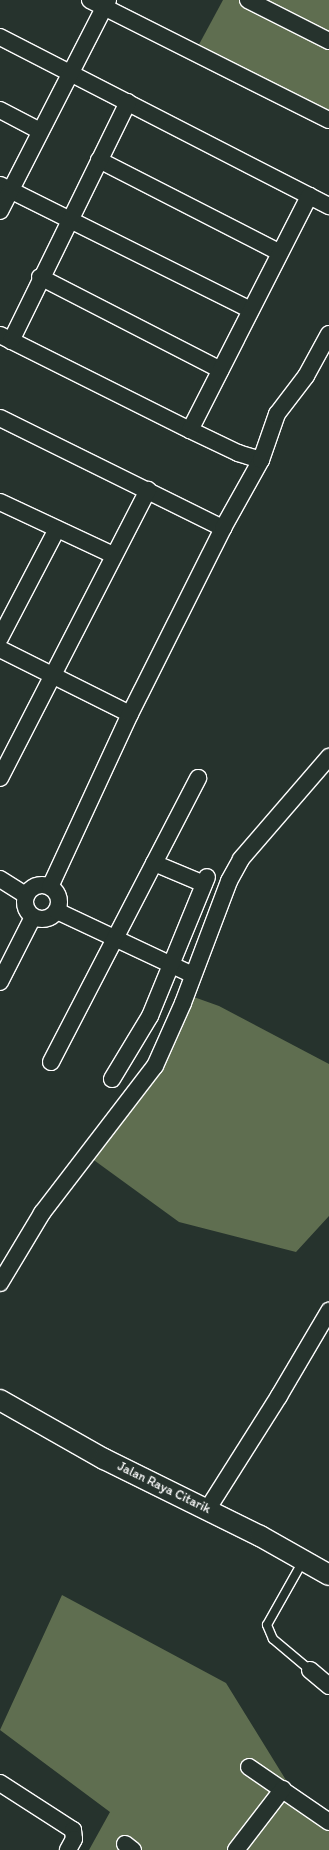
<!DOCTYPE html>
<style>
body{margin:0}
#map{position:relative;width:329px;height:1850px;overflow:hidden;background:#26332d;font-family:Itim,sans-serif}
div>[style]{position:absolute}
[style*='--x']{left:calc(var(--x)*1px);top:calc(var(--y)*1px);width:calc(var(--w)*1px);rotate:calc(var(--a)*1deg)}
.green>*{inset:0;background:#5f6e50}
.roads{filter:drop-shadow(1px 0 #fff) drop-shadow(-1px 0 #fff) drop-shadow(0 1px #fff) drop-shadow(0 -1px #fff)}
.service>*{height:8px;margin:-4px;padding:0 4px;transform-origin:4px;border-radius:4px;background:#26332d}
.minor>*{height:16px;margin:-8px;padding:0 8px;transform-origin:8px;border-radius:8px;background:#26332d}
.minor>.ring{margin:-8px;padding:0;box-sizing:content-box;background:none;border:16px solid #26332d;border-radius:50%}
.tertiary>*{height:20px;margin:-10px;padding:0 10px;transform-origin:10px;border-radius:10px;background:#26332d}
span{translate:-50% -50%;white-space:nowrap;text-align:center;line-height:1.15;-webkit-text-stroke:4px #26332d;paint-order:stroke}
.street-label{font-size:13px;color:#fff}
</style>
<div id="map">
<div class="green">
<div style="clip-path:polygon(223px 0,329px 0,329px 119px,196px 50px)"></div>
<div style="clip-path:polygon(191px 996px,219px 1006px,329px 1064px,329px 1216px,296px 1252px,179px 1222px,80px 1150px,154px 1059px)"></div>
<div style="clip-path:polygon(62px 1595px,226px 1683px,302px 1806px,329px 1821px,329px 1850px,89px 1850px,110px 1812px,0 1730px)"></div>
</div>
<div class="roads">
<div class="service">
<div style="--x:303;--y:1561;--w:73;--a:119.4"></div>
<div style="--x:267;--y:1625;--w:15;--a:67"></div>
<div style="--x:273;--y:1639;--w:48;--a:40"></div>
</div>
<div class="minor">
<div style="--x:90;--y:0;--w:267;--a:26.7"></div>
<div style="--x:248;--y:0;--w:91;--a:26.8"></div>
<div style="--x:0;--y:37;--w:370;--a:27.2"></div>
<div style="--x:0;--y:110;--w:45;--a:27.7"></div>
<div style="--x:99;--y:160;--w:202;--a:27.1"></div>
<div style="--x:0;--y:185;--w:280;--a:26.5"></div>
<div style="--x:0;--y:211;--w:237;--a:-62.9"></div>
<div style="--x:40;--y:277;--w:203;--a:27.2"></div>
<div style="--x:0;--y:335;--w:212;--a:26.6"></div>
<div style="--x:190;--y:430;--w:53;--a:25.6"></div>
<div style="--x:238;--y:453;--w:24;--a:17"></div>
<div style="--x:11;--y:341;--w:266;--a:-63.9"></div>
<div style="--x:0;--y:418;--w:249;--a:26.3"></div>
<div style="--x:190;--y:430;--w:263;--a:-63"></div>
<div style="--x:0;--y:502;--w:125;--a:25.1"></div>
<div style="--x:0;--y:638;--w:123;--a:-62.4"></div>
<div style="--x:0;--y:649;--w:145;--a:26.6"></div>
<div style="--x:0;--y:778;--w:324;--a:-62.8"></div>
<div style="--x:154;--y:863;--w:54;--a:22.8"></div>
<div style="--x:0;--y:879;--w:31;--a:32"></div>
<div class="ring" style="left:25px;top:885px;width:18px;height:18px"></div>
<div style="--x:50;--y:887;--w:191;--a:-65.2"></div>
<div style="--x:130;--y:714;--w:208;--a:-63.4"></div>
<div style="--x:223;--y:528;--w:78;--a:-60.8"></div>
<div style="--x:261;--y:460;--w:49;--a:-70.8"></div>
<div style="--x:277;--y:414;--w:48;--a:-52.7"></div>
<div style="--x:306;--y:376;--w:48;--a:-61.3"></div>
<div style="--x:57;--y:911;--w:150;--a:25.2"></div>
<div style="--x:0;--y:982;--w:73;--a:-63.1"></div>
<div style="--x:51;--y:1062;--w:320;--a:-62.6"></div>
<div style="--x:112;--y:1079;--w:74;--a:-58.9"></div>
<div style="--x:150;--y:1016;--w:150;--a:-67.7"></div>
<div style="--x:0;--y:1283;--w:82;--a:-59"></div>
<div style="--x:42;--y:1213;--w:185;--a:-52.5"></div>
<div style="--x:155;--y:1066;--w:69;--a:-66"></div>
<div style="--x:183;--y:1003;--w:130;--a:-69.3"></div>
<div style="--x:229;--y:881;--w:25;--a:-61"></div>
<div style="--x:241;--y:859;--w:135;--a:-49.2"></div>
<div style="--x:207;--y:1510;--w:135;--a:-57.7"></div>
<div style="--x:279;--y:1396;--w:99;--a:-59.5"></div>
<div style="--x:310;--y:1670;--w:25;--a:40"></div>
<div style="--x:249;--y:1767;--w:97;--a:34.5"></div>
<div style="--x:0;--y:1783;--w:87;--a:32.8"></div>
<div style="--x:73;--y:1830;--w:9;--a:84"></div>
<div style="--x:74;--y:1839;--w:13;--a:119"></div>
<div style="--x:125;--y:1844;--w:10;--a:37"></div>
<div style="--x:236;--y:1850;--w:77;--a:-52.4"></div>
</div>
<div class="tertiary">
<div style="--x:0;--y:1400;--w:120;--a:29.6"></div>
<div style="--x:104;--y:1459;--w:174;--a:26.3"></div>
<div style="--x:260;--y:1536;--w:79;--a:29.5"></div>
</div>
</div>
<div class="street-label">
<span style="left:164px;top:1488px;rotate:26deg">Jalan Raya Citarik</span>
</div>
</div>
